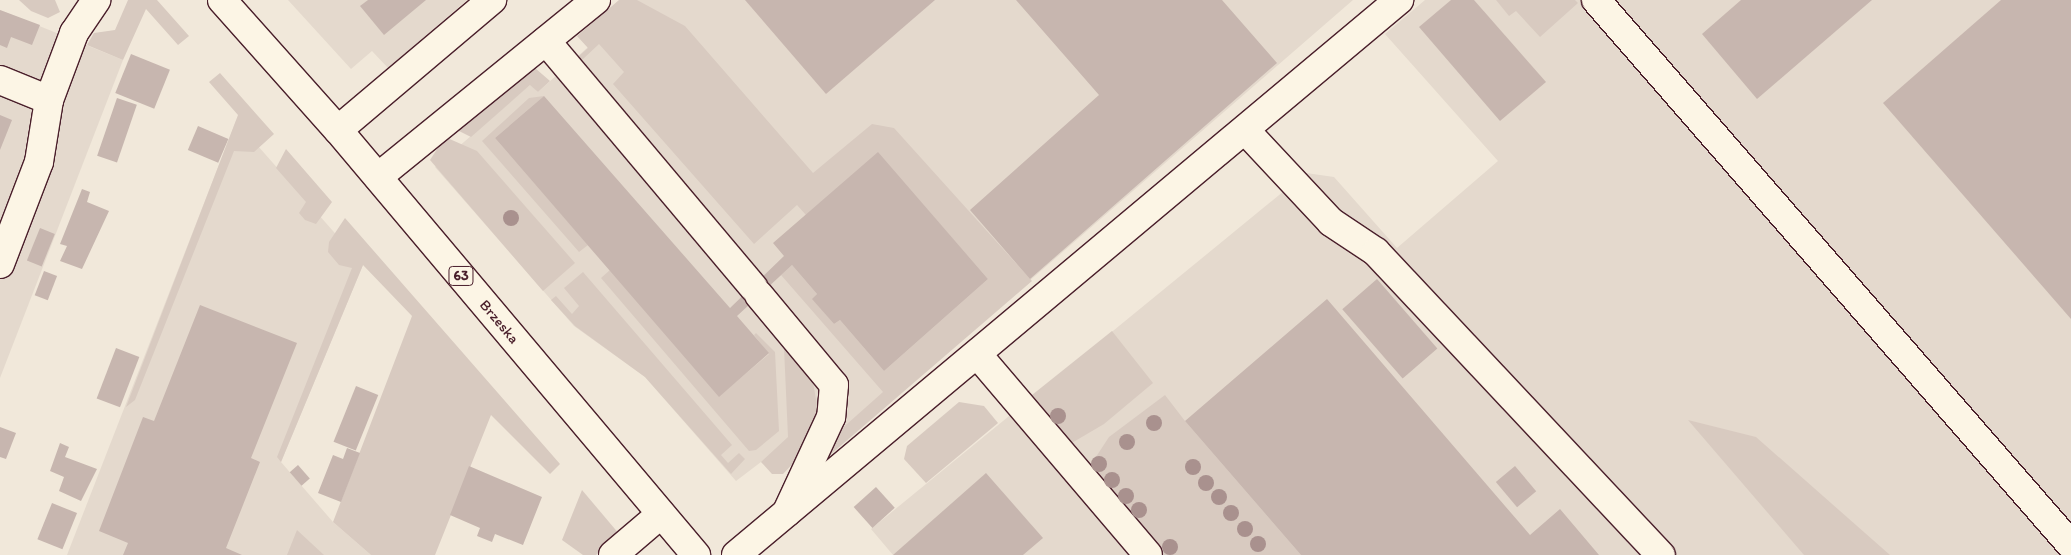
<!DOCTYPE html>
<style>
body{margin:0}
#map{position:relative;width:2071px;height:555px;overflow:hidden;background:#f1e8da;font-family:Itim,sans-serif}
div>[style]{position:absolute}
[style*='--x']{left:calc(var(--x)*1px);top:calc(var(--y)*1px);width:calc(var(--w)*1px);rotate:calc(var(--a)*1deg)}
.built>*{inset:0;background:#e4d9cd}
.green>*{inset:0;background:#d8cac0}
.building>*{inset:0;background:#c7b6af;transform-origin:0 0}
.roads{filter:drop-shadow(1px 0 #4a1f2b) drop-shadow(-1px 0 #4a1f2b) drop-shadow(0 1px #4a1f2b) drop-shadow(0 -1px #4a1f2b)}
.minor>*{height:28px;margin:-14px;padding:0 14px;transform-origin:14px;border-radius:14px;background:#fcf5e5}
.major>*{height:28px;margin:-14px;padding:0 14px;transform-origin:14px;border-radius:14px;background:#fcf5e5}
.trees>*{width:16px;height:16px;margin:-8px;border-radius:50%;background:#a9918e}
span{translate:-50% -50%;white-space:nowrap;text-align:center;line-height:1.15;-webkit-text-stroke:4.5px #fcf5e5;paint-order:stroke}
.shield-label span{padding:1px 4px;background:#fcf5e5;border:1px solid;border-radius:4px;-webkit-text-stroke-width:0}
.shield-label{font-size:14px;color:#4a1f2b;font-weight:700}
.street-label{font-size:15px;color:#4a1f2b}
</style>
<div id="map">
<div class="built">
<div style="clip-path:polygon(288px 0,467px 0,388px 68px,372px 51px,351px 69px)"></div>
<div style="clip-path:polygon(626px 0,1353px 0,823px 460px,811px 457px,761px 462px,736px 481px,645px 377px,574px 326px,435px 167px,531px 84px,538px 92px,587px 48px)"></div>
<div style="clip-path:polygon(1425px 0,2071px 0,2071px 555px,893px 555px,871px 529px,1306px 173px,1334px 177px,1397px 248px,1498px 161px,1385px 34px)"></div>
<div style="clip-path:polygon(0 10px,123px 60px,0 378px)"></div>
<div style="clip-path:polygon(236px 121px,363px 265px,281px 462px,333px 522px,371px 555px,67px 555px)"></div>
</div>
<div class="green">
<div style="clip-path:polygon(19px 0,55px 0,60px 12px,48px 18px,31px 11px)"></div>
<div style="clip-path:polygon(128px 0,157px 0,189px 36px,178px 45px,146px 9px,123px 60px,87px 45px,94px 33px,115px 30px)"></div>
<div style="clip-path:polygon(619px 0,637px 0,685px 26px,813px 173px,872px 124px,894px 128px,1032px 281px,823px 461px,838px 432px,883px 392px,781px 275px,792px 265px,817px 294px,813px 299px,834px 324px,840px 320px,884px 371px,988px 279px,878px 153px,806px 215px,797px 205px,754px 244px,613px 84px,624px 72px,599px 44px,582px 60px,579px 56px,588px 48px,577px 36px)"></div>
<div style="clip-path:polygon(1496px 0,1575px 0,1578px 3px,1540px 37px,1516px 11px,1509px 16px)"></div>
<div style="clip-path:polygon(535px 68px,550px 81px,538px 92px,530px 85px,471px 137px,455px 129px,526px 69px)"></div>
<div style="clip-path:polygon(220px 73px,274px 134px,254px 152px,234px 151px,135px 400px,126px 407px,238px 115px,209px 82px)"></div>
<div style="clip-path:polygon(544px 96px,495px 138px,588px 245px,579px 252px,482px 141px,529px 98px)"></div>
<div style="clip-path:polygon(445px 137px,477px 151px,575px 263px,543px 291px,430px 160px)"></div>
<div style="clip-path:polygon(286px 149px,332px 202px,316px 224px,305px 220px,299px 213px,306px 202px,276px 168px)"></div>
<div style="clip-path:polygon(345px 218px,560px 464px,550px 474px,491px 415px,435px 555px,371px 555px,333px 522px,412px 316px,363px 265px,281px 462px,277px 457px,352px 268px,339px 265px,328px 252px,329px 242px)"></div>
<div style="clip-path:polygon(610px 270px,719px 396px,769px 354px,754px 335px,756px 333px,775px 352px,779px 431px,756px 450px,749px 451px,601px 278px)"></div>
<div style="clip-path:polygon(583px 272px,732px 445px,721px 455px,728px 463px,739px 453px,745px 459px,731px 474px,645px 377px,575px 326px,551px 300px,556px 296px,572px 314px,579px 306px,564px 288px)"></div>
<div style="clip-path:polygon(1112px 331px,1153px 383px,1104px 424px,1070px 444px,1027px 399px)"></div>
<div style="clip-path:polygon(784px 348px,813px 382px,818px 411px,815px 429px,802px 454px,783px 474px,772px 474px,761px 462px,788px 437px)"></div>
<div style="clip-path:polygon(1165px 395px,1185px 421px,1301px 555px,1161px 555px,1088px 469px,1109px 437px)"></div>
<div style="clip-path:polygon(959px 402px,984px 406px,998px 423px,926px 483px,904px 459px,907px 446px)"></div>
<div style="clip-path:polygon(1688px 420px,1756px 437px,1890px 555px,1804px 555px)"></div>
<div style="clip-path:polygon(582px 490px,620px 535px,596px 555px,583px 555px,562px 540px)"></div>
<div style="clip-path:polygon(297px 530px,324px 555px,287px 555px)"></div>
</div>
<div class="building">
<div style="clip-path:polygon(368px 0,426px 0,384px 35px,360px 6px)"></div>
<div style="clip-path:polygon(745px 0,935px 0,826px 94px)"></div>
<div style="clip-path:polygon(1016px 0,1222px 0,1277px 63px,1030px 279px,970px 210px,1099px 95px)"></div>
<div style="clip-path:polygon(1451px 0,1474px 0,1546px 82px,1500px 121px,1419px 27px)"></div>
<div style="clip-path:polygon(1741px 0,1872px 0,1757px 99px,1702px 34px)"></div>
<div style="clip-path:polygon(2001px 0,2071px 0,2071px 319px,1883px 103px)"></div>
<div style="clip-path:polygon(0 10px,40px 25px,32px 45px,11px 37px,7px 48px,0 45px)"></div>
<div style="left:131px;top:54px;width:42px;height:42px;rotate:22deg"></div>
<div style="clip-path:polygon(544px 96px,730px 308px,784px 256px,773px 243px,878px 152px,988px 279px,884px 371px,840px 320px,834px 324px,812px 299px,817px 294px,792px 265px,737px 316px,769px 353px,719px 397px,495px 138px)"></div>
<div style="left:117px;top:98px;width:21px;height:61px;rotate:19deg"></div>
<div style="clip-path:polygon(0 115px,12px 120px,0 150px)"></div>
<div style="left:198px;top:126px;width:33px;height:26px;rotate:23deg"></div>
<div style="clip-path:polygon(82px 189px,90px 192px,87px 202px,109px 211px,82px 269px,60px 261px,67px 246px,60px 244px)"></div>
<div style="left:40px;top:228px;width:16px;height:35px;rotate:22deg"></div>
<div style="left:44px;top:271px;width:14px;height:26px;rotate:21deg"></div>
<div style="left:1377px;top:279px;width:92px;height:46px;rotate:49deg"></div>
<div style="clip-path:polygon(1327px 299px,1530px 535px,1560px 509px,1599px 555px,1301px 555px,1185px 421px)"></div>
<div style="clip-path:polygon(200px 305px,297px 343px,251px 458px,260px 462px,226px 548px,242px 555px,123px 555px,128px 543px,99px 531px,143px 417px,154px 421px)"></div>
<div style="left:116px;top:348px;width:25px;height:54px;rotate:21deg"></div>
<div style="left:356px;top:386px;width:24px;height:60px;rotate:22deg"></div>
<div style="clip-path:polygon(0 427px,16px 433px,6px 459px,0 457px)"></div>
<div style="clip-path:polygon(60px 443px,69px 447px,65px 457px,97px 469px,81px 501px,59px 491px,64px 477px,50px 471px)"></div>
<div style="clip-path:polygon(347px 448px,360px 453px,341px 502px,318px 493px,333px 455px,343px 459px)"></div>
<div style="left:298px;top:465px;width:18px;height:11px;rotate:49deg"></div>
<div style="clip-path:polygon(469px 466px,542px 497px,523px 545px,495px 534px,492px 542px,477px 536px,480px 528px,450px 515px)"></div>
<div style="left:1515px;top:466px;width:33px;height:25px;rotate:50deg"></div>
<div style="clip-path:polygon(986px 473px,1043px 538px,1023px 555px,893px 555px)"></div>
<div style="left:876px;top:487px;width:28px;height:30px;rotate:48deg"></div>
<div style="left:52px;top:503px;width:27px;height:39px;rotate:22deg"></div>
</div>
<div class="roads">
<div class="minor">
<div style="--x:1596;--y:0;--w:723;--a:48.93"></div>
<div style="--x:546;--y:41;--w:322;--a:49.9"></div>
<div style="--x:0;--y:80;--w:53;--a:22.2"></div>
<div style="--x:338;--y:130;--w:202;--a:-40.2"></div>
<div style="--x:1245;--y:130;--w:126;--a:46.9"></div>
<div style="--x:1331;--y:222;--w:54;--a:33.7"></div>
<div style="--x:1376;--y:252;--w:416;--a:46.8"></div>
<div style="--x:378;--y:177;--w:281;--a:-39.1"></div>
<div style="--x:0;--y:264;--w:109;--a:-69.1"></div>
<div style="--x:39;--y:162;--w:63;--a:-80.8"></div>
<div style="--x:49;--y:100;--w:72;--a:-69.5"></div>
<div style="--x:74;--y:33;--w:40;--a:-56"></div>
<div style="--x:759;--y:295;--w:117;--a:50.2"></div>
<div style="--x:834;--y:385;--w:32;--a:95"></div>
<div style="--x:831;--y:417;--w:105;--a:114.9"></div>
<div style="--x:978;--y:355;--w:262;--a:49.6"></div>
<div style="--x:613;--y:555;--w:63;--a:-40.5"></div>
<div style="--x:736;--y:555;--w:865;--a:-39.93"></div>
</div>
<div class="major">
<div style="--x:222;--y:0;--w:174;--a:48.3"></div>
<div style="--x:338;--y:130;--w:556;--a:49.89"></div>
</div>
</div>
<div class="trees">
<div style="left:511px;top:218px"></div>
<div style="left:1058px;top:416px"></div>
<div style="left:1154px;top:423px"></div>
<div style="left:1127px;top:442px"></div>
<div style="left:1099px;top:464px"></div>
<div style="left:1193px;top:467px"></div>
<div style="left:1112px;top:480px"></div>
<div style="left:1206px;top:483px"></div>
<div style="left:1126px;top:496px"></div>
<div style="left:1219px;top:497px"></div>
<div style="left:1139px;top:510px"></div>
<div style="left:1231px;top:513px"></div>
<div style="left:1245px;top:529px"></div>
<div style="left:1258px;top:544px"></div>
<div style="left:1170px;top:547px"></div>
</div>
<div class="shield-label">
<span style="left:461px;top:276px">63</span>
</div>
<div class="street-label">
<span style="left:499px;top:322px;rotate:50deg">Brzeska</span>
</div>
</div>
